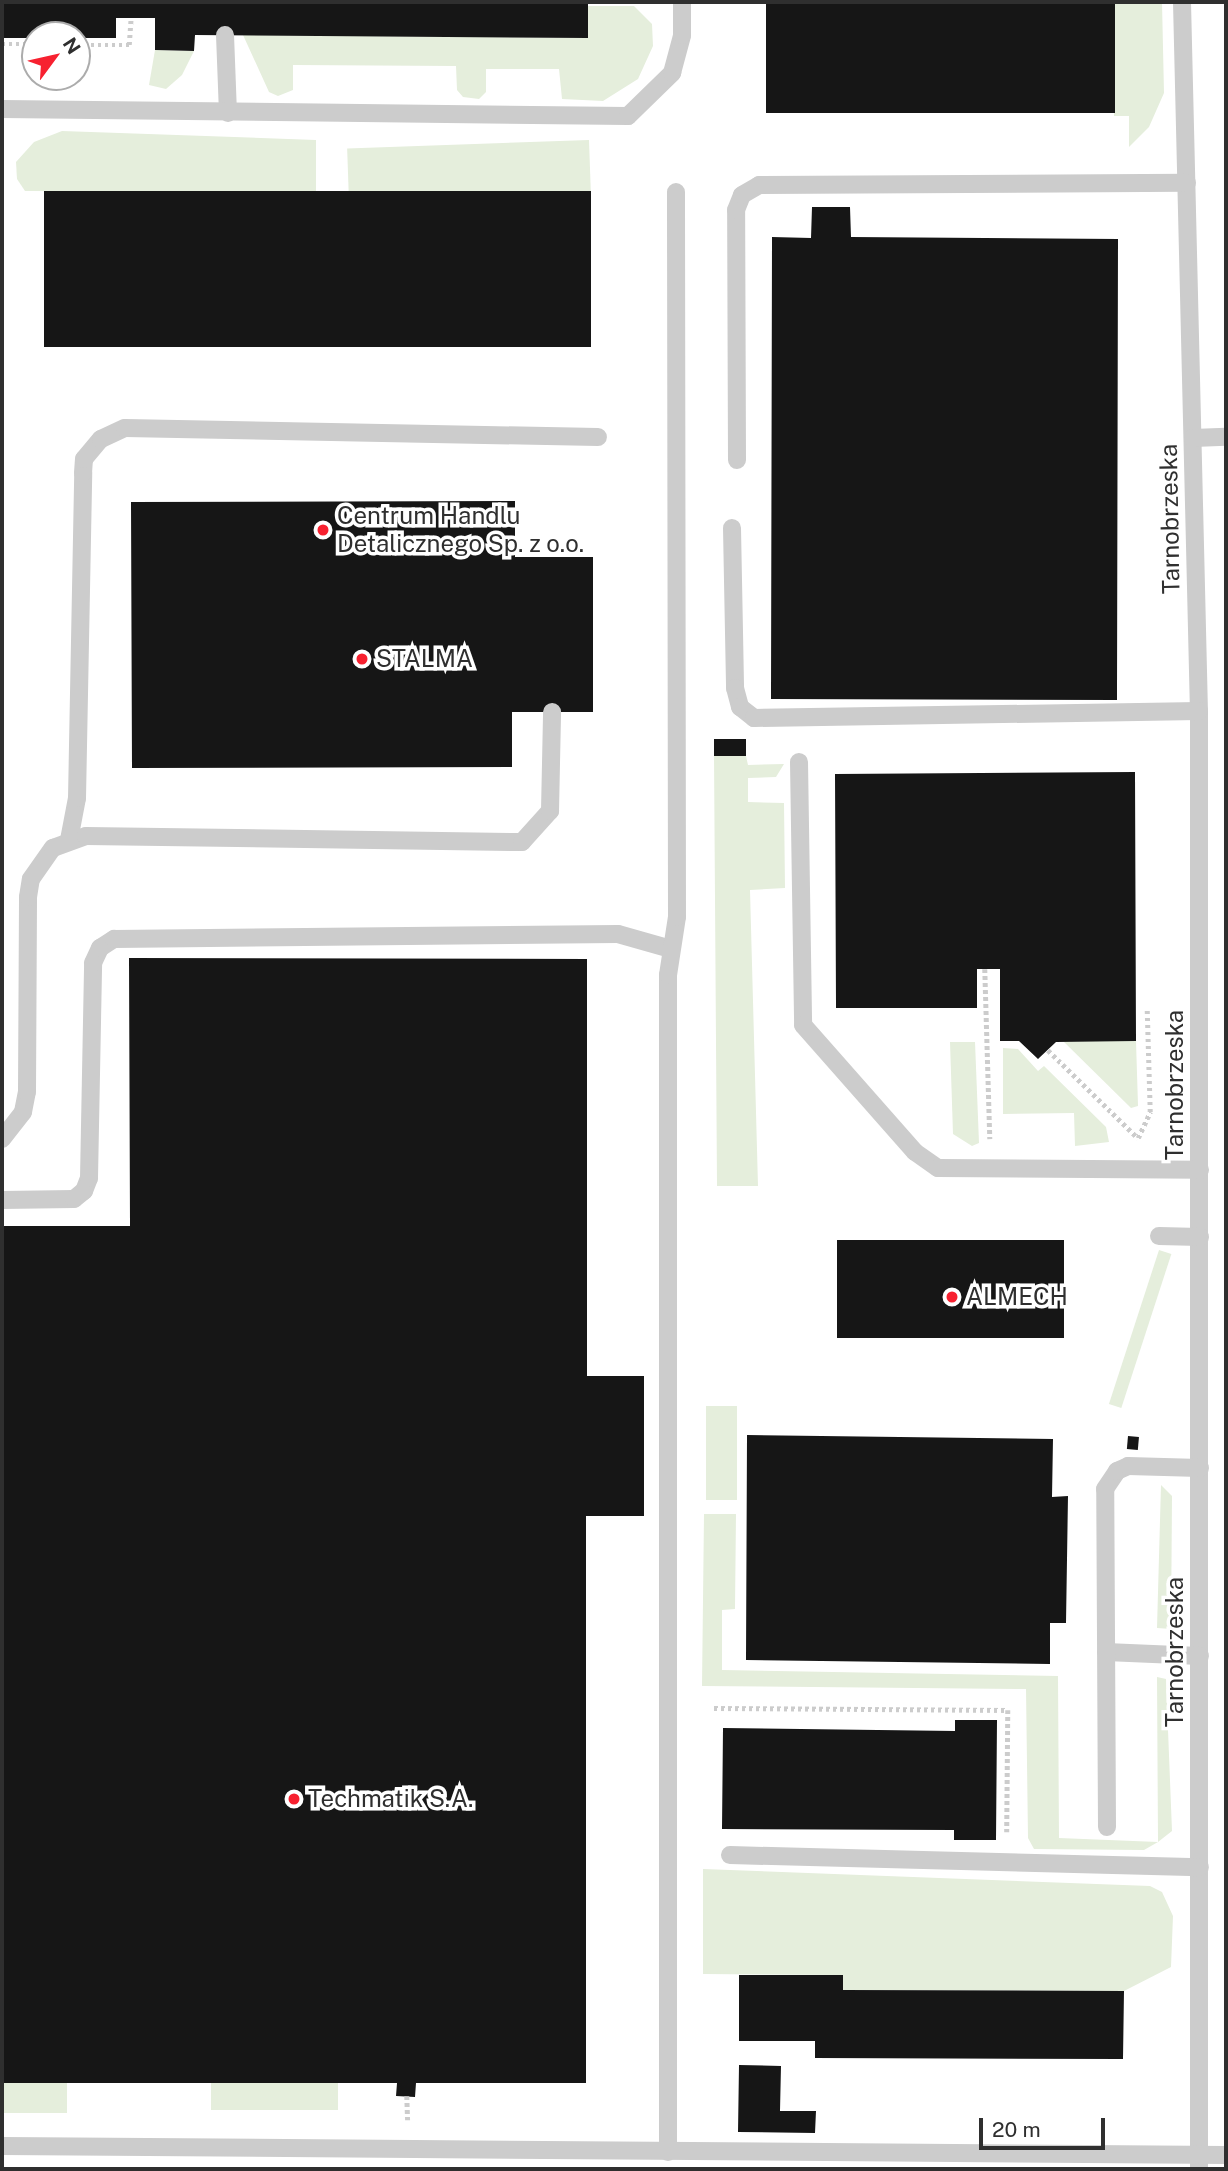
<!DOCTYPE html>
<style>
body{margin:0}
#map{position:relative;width:1228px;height:2171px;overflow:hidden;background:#fff;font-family:"Public Sans",sans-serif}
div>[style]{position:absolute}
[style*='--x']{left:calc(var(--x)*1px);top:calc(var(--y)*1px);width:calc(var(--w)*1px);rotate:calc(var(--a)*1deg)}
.green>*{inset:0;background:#e5eedc;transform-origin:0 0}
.building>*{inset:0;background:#161616;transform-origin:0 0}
.path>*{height:4.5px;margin-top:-2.25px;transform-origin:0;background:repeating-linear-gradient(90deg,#ccc 0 3.5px,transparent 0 7px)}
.service>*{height:18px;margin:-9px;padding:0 9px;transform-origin:9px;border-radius:9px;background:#ccc}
.dots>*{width:19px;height:19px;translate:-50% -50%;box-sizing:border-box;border:4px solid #fff;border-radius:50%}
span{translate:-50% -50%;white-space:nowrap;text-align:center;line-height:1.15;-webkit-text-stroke:7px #fff;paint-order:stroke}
.poi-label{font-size:24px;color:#2f2f2f}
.left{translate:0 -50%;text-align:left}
.street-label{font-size:24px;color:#2f2f2f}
.frame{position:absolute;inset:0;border:4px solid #2f2f2f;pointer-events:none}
.north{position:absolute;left:21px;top:21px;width:70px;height:70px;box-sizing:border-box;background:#fff;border:2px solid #acacac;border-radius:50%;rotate:57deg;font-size:19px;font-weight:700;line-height:28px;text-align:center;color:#2f2f2f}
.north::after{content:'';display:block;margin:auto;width:24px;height:32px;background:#f72130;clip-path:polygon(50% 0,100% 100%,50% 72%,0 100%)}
.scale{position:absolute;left:979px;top:2118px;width:126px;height:32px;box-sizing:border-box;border:4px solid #2f2f2f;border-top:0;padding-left:9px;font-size:21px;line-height:24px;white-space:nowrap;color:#2f2f2f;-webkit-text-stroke:5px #fff;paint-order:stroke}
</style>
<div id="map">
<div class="green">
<div style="clip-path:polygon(1115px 2px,1162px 2px,1164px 93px,1149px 127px,1129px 147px,1129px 116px,1114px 116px)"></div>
<div style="clip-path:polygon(588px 6px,634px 6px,652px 24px,653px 46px,638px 79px,603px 101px,562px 99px,559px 69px,486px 69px,486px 92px,479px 99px,463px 97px,457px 90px,456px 66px,293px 65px,293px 90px,278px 96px,269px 92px,243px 35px,588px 38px)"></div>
<div style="clip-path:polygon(155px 50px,194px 51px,182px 75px,166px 89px,149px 85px)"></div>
<div style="clip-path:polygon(62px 131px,316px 140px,316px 192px,25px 191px,17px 179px,16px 162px,34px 142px)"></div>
<div style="left:589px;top:140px;width:52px;height:242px;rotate:88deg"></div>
<div style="clip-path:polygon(714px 756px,746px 756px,748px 765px,784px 764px,776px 777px,748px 778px,748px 802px,784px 803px,785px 888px,750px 890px,758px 1186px,717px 1186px)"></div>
<div style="clip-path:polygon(1063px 1041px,1136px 1041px,1138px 1106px,1131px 1108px)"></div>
<div style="clip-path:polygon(950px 1042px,975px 1042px,979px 1143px,972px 1146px,953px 1134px)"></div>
<div style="clip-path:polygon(1003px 1048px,1018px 1049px,1038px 1071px,1044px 1066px,1106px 1127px,1109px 1142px,1075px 1146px,1074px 1113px,1003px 1114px)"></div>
<div style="left:1159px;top:1250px;width:13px;height:162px;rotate:18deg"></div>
<div style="left:706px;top:1406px;width:31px;height:94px"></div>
<div style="clip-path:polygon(1161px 1485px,1172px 1496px,1171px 1629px,1157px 1628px)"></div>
<div style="clip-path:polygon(704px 1514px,736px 1514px,735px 1609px,722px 1610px,722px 1670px,1058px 1676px,1059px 1838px,1158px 1842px,1157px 1677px,1166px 1679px,1172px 1831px,1158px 1842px,1144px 1850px,1034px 1849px,1028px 1838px,1026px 1689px,702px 1686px)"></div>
<div style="clip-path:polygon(703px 1869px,1150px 1886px,1162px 1892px,1173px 1916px,1171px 1967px,1124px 1991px,843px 1990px,843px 1975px,703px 1974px)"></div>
<div style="left:2px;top:2083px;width:65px;height:30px"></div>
<div style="left:211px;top:2083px;width:127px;height:27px"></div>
</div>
<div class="building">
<div style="clip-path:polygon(2px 2px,588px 2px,588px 38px,195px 35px,194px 51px,155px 50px,155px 18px,116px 18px,116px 38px,2px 38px)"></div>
<div style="left:766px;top:2px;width:349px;height:111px"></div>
<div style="left:44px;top:191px;width:547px;height:156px"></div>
<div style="clip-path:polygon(812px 207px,850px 207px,851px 237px,1118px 239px,1117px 700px,771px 699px,772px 237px,811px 238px)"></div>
<div style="clip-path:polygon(515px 501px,515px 557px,593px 557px,593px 712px,512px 712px,512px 767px,132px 768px,131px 502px)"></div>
<div style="left:714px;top:739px;width:32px;height:17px"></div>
<div style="clip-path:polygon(1135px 772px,1136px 1041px,1056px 1042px,1038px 1059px,1019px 1041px,1000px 1041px,1000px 969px,977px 969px,977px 1008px,836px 1008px,835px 774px)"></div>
<div style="clip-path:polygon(129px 958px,587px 959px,587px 1376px,644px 1376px,644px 1516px,586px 1516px,586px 2083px,416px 2083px,415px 2097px,396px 2096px,397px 2083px,2px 2083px,2px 1226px,130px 1226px)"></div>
<div style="left:837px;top:1240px;width:227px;height:98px"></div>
<div style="clip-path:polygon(747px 1435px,1053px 1439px,1052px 1497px,1068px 1496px,1066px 1623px,1050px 1623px,1050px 1664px,746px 1660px)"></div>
<div style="left:1128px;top:1436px;width:11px;height:13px;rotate:5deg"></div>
<div style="clip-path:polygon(955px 1720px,997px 1720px,996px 1840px,954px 1840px,954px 1830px,722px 1829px,723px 1728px,955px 1731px)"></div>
<div style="clip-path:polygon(739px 1975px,843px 1975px,843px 1990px,1124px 1991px,1123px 2059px,815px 2058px,815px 2041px,739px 2041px)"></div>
<div style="clip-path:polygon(739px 2065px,781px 2066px,780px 2111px,816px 2111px,815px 2133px,738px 2132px)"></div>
</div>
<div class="path">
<div style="--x:2;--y:44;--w:33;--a:0"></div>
<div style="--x:77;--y:45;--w:52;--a:0"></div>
<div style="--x:129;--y:45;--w:27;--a:-86"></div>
<div style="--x:985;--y:969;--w:170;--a:88.3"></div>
<div style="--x:1048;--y:1050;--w:126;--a:44.4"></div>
<div style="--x:1138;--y:1138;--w:29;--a:-65"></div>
<div style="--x:1150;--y:1112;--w:104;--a:-91.7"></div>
<div style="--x:714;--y:1708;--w:294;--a:0.4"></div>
<div style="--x:1008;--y:1710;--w:122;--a:90.5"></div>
<div style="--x:407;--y:2096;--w:24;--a:88"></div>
</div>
<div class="service">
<div style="--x:1182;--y:2;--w:709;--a:88.63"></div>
<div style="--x:1199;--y:711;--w:1458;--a:90"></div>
<div style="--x:225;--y:35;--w:78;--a:87.8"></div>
<div style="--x:2;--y:109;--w:626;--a:0.64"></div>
<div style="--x:628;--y:116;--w:62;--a:-44.3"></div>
<div style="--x:672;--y:73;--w:39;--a:-75"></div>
<div style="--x:682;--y:35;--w:33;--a:-90"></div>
<div style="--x:1193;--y:438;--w:33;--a:-2"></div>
<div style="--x:737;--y:460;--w:250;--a:-90.2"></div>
<div style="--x:736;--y:210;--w:16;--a:-68"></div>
<div style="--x:742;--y:195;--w:20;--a:-30"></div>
<div style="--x:759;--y:185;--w:428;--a:-0.3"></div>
<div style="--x:732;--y:528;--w:160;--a:88.9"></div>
<div style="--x:735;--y:688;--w:20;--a:75"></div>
<div style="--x:740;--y:707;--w:18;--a:38"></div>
<div style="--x:754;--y:718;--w:445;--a:-0.9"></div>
<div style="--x:799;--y:762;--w:263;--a:89.1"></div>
<div style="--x:803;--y:1025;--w:169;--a:48.6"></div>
<div style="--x:915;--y:1152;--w:28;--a:35"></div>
<div style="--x:938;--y:1168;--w:262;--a:0.4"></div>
<div style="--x:69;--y:840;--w:43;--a:-79.2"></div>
<div style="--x:77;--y:798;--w:325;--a:-88.9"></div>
<div style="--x:83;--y:473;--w:14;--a:-86"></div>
<div style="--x:84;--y:459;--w:26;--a:-50"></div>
<div style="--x:101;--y:439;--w:26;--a:-25"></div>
<div style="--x:125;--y:428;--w:473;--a:1.1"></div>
<div style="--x:2;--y:1139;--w:34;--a:-52"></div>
<div style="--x:23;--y:1112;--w:20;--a:-79"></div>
<div style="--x:27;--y:1092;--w:195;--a:-89.7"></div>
<div style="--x:28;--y:897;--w:18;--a:-81"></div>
<div style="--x:31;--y:879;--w:38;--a:-55"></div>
<div style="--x:53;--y:848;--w:35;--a:-20"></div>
<div style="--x:86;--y:836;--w:436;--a:0.8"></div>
<div style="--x:522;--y:842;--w:42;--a:-47.9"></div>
<div style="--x:550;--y:811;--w:99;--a:-88.8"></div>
<div style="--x:2;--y:1200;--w:72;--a:-0.8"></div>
<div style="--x:74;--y:1199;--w:13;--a:-39"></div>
<div style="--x:84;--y:1191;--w:14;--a:-69"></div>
<div style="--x:89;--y:1178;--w:215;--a:-88.9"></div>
<div style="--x:93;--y:963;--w:17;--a:-65"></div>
<div style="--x:100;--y:948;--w:17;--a:-33"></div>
<div style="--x:114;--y:939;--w:504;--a:-0.57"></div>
<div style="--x:618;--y:934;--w:55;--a:15.8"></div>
<div style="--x:1159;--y:1236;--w:41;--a:1.4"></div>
<div style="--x:1106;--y:1652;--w:94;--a:2.4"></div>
<div style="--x:1107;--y:1827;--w:338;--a:-90.3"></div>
<div style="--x:1105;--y:1489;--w:22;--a:-56"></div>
<div style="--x:1117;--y:1471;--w:12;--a:-24"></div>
<div style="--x:1128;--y:1466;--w:72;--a:1.6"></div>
<div style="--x:730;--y:1855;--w:470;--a:1.5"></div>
<div style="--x:2;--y:2146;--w:1224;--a:0.42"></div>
<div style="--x:668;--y:2152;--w:1177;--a:-90"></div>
<div style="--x:668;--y:975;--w:59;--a:-81.2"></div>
<div style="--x:677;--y:917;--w:725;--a:-90.08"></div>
</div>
<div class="dots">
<div style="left:323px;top:530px;background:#f72130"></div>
<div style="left:362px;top:659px;background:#f72130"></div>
<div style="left:952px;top:1297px;background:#f72130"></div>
<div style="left:294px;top:1799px;background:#f72130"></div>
</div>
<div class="poi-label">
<span class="left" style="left:337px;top:530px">Centrum Handlu<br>Detalicznego Sp. z o.o.</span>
<span class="left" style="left:376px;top:659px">STALMA</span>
<span class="left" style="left:966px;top:1297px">ALMECH</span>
<span class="left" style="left:308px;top:1799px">Techmatik S.A.</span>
</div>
<div class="street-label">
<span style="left:1170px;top:519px;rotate:-91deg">Tarnobrzeska</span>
<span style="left:1175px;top:1085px;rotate:-90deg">Tarnobrzeska</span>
<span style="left:1175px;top:1652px;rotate:-90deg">Tarnobrzeska</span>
</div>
<div class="frame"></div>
<div class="north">N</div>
<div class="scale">20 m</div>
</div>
